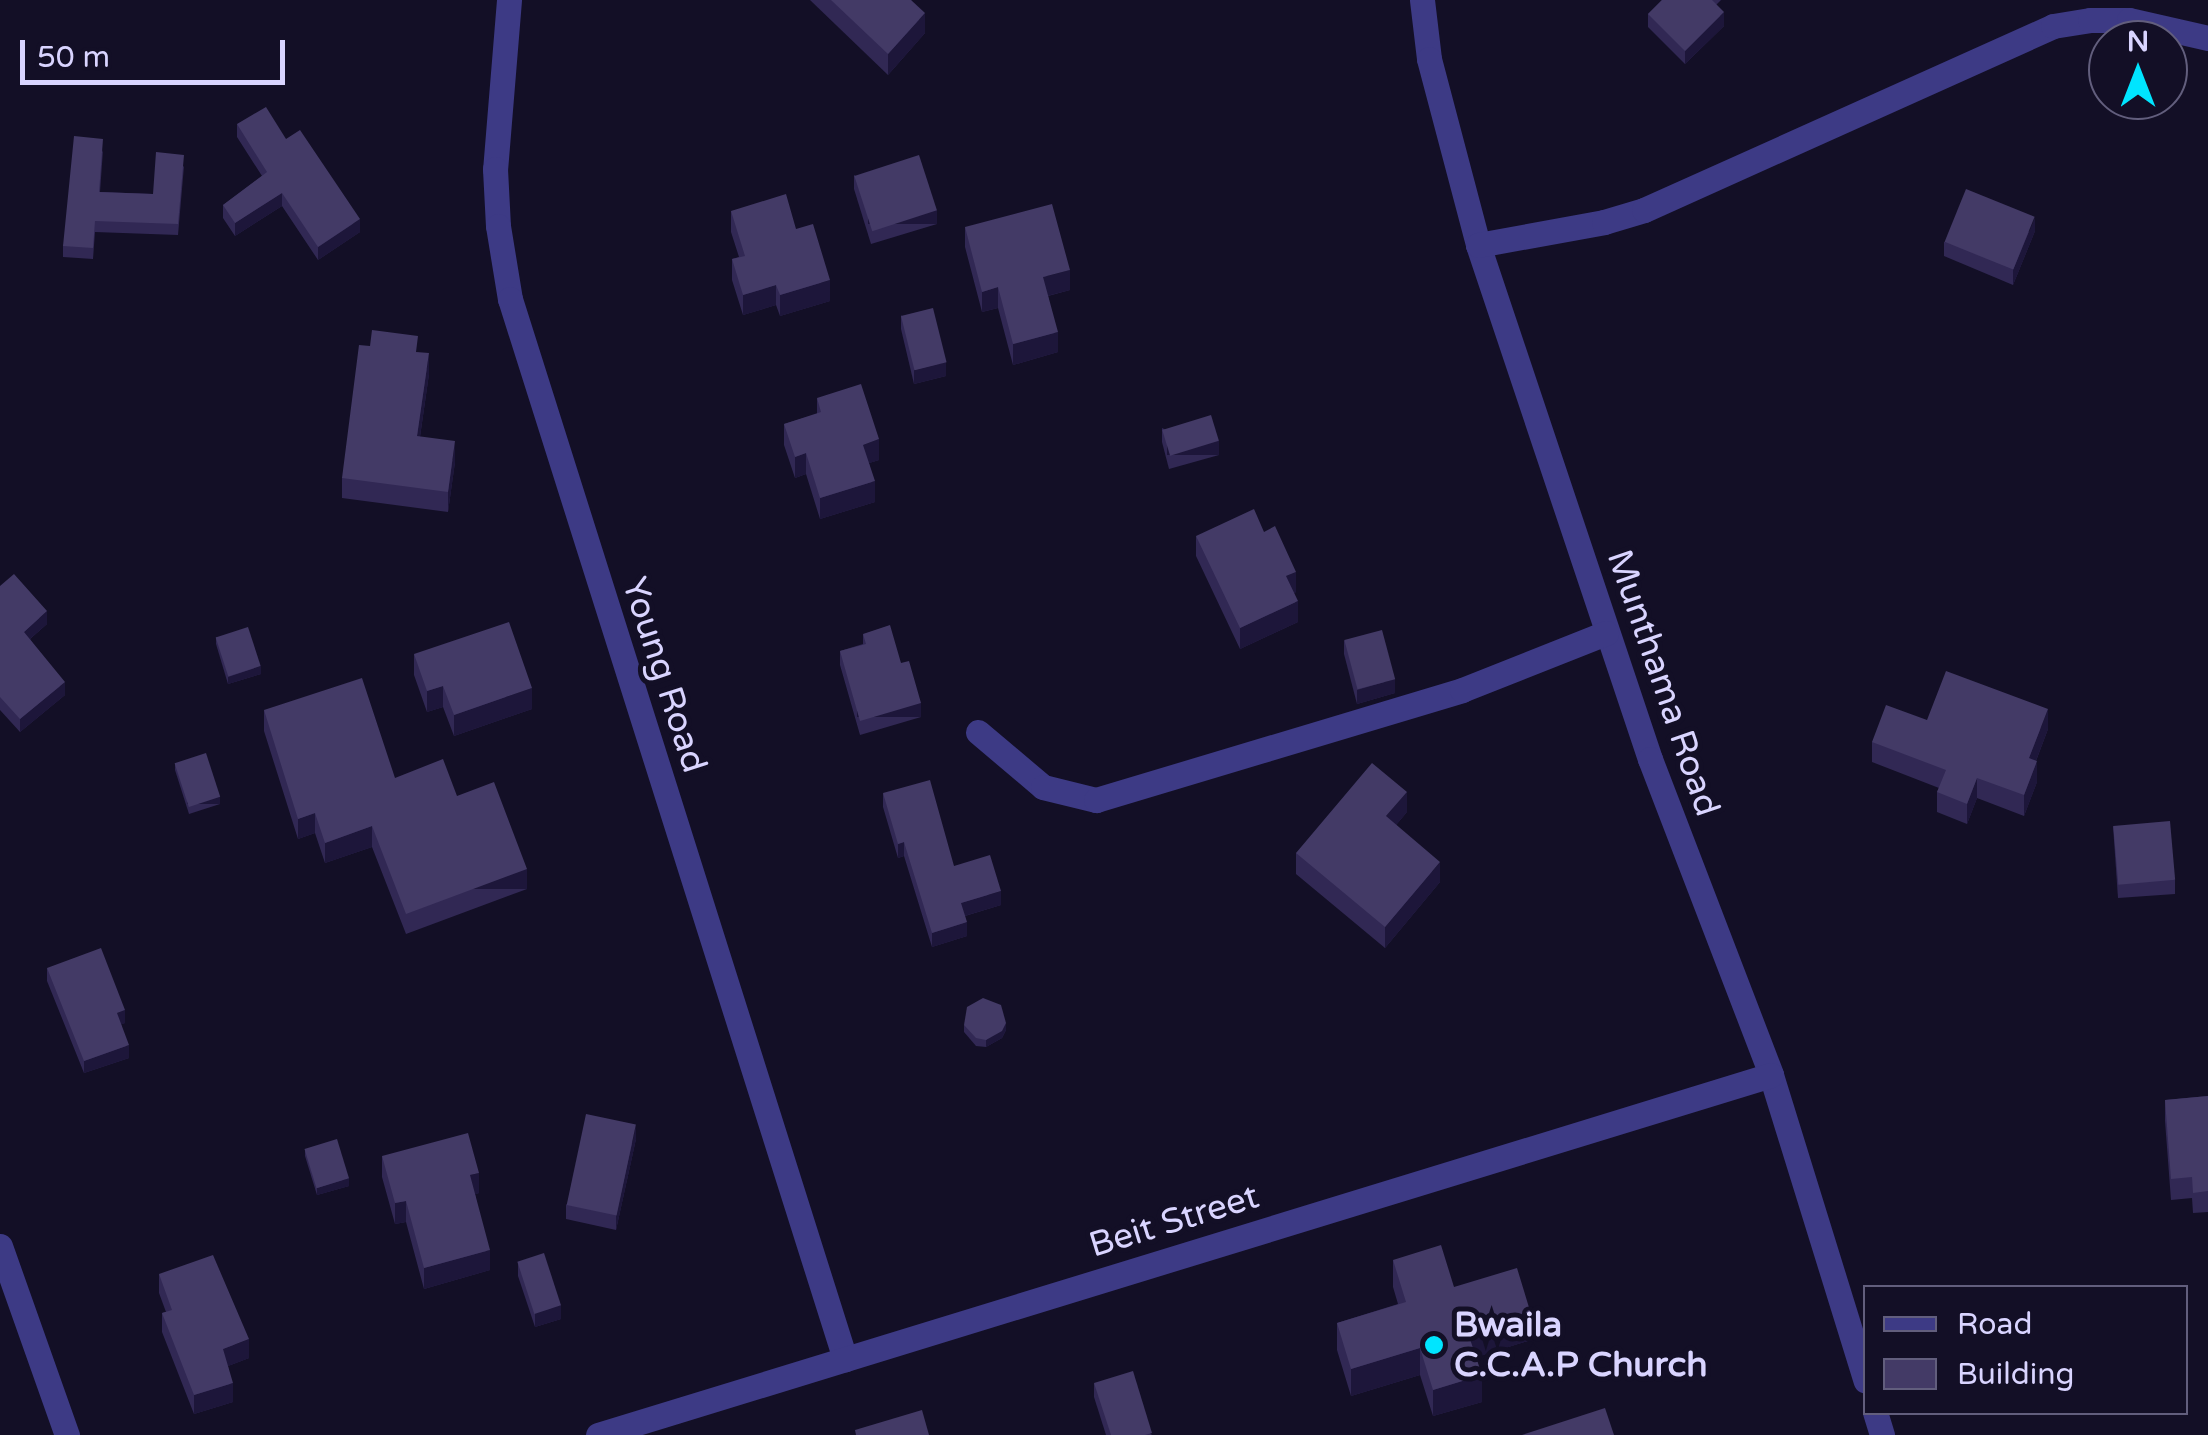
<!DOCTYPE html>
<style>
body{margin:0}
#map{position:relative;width:2208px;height:1435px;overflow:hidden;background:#130f26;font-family:"Varela Round",sans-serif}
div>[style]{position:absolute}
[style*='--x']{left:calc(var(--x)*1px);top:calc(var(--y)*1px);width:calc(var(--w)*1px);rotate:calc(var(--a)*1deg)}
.minor>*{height:25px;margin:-12.5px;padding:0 12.5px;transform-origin:12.5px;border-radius:12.5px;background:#3d3a85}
.wall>*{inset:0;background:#312854}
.shaded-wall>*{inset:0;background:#1d163a;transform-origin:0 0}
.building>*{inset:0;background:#433a66;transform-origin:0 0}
.dots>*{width:28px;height:28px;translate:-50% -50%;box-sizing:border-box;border:5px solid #130f26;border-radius:50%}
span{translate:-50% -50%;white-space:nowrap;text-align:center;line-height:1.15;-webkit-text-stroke:10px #130f26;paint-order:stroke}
.street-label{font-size:35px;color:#d9d4ff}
.poi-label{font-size:35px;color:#d9d4ff;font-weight:700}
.left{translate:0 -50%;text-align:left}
.legend{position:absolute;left:1863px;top:1285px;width:325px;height:130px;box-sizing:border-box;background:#130f26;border:2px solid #625e7d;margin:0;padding:12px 18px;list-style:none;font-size:30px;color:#d9d4ff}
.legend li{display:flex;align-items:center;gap:20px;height:50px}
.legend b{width:50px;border:2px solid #625e7d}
.north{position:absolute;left:2088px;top:20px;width:100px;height:100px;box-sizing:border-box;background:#130f26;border:2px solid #625e7d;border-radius:50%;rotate:0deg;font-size:28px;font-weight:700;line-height:40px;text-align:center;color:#d9d4ff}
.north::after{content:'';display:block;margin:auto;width:35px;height:45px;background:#00e5ff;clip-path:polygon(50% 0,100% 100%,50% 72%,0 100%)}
.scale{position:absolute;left:20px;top:40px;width:265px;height:45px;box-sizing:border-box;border:5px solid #d9d4ff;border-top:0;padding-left:12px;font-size:30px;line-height:35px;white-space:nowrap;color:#d9d4ff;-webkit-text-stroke:8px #130f26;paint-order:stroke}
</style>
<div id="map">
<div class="minor">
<div style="--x:509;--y:0;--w:170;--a:94.7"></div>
<div style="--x:495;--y:169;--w:57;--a:87"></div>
<div style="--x:498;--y:226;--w:74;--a:80.7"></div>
<div style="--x:510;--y:299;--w:1112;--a:72.46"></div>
<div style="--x:1422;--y:0;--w:59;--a:83.2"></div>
<div style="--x:1429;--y:59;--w:192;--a:75.2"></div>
<div style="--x:1478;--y:245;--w:542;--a:71.5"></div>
<div style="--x:1650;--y:759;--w:338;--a:69"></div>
<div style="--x:1771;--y:1075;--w:320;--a:72.8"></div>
<div style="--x:1478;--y:245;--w:128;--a:-10.3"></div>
<div style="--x:1604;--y:222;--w:42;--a:-16.7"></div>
<div style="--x:1644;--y:210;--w:448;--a:-24.2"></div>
<div style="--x:2053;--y:26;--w:37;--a:-9"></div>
<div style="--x:2090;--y:20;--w:39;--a:0"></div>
<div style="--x:2129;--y:20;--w:81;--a:12.8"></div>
<div style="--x:978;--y:732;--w:85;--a:40.2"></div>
<div style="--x:1043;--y:787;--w:55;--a:13.8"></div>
<div style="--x:1096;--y:800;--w:382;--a:-16.7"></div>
<div style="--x:1462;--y:690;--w:155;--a:-21.6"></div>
<div style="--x:0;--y:1246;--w:201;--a:70.5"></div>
<div style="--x:1875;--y:1412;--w:24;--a:73"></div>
<div style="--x:598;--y:1435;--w:1227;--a:-17.06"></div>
</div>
<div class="wall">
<div style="clip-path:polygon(810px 0,911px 0,925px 33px,888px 75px)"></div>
<div style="clip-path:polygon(1662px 0,1721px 0,1716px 5px,1724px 26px,1685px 64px,1648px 27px,1648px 14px)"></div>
<div style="clip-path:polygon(237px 124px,286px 139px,360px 232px,318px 260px,282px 206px,235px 236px,223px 218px,223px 205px,262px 176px,237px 137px)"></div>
<div style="clip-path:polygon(103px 150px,100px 192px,153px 194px,184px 166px,178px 235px,95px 232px,93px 259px,63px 257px,63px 246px)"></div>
<div style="clip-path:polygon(854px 175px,937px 224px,871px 244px,854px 189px)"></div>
<div style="clip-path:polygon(731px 211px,796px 229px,830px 301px,780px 316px,776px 305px,743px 315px,732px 280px,732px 259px,739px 257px,731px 232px)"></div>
<div style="clip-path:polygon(965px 227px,1070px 290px,1048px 296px,1058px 352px,1013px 365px,998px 308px,982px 312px,965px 247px)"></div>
<div style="clip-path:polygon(2035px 231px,2013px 285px,1944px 256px,1944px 242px)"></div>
<div style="clip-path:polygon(901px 315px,946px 376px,914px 384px,901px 329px)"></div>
<div style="clip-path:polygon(418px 352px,429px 374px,420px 437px,455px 462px,448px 512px,342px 498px,342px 478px)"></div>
<div style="clip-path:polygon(817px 398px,879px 460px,869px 463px,875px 502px,820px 519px,806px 474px,795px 478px,784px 445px,784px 424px,817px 414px)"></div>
<div style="clip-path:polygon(1162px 428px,1219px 455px,1169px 469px,1162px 442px)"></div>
<div style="clip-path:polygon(1196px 536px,1296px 592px,1294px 593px,1298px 622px,1240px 649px,1196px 556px)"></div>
<div style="clip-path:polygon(0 586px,47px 624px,30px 639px,65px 695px,20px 732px,0 710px)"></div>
<div style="clip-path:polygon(863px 634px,901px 663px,921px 717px,860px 735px,840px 665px,840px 651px,863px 644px)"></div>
<div style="clip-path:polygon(216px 637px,261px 674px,228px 684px,216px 644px)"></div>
<div style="clip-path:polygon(1344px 640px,1395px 693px,1357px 704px,1344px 654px)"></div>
<div style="clip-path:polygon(414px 654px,532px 709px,454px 736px,443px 707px,427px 712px,414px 675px)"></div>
<div style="clip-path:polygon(264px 710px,395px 778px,457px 796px,527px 889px,406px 934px,372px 847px,325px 863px,315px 833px,298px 839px,264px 731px)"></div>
<div style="clip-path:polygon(1927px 720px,2048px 729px,2036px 761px,2037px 782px,2024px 816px,1977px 798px,1967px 824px,1937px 812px,1937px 792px,1939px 788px,1872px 762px,1872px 742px)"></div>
<div style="clip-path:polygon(175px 763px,220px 804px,189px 814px,175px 770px)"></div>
<div style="clip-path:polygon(883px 793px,954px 866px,1001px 905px,965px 916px,967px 936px,932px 947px,904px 856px,898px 858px,883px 807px)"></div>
<div style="clip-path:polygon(1407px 812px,1396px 825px,1440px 882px,1385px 948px,1296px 874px,1296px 853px)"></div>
<div style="clip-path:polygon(2113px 826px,2175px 880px,2175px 894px,2118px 898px)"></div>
<div style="clip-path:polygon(47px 968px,125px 1023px,121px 1024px,129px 1058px,84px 1073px,47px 981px)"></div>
<div style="clip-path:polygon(964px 1025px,1006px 1030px,1002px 1038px,986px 1047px,976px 1046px,964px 1032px)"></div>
<div style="clip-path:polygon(2208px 1096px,2208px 1212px,2193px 1213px,2192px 1198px,2171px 1200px,2165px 1121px,2165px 1100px)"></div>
<div style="clip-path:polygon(636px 1139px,616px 1230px,566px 1219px,566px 1205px)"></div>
<div style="clip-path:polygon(305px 1149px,349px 1186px,317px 1195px,305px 1156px)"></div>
<div style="clip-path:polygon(382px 1156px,479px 1193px,475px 1194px,490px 1270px,424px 1289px,406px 1222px,395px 1224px,382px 1177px)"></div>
<div style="clip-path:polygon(1393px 1260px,1454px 1287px,1531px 1340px,1476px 1357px,1482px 1402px,1433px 1416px,1420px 1375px,1351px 1396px,1337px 1350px,1337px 1323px,1398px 1304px,1393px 1287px)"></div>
<div style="clip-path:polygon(518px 1262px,561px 1319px,535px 1327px,518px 1276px)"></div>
<div style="clip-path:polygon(159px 1274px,249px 1358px,228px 1366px,233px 1402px,194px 1414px,162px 1332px,162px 1313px,166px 1312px,159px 1293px)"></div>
<div style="clip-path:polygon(1094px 1383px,1152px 1435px,1106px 1435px,1094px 1397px)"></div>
</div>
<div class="shaded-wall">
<div style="clip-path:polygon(1724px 12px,1724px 26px,1685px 64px,1685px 51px)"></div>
<div style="clip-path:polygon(925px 13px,925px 33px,888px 75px,888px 54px)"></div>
<div style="clip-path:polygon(282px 193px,282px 206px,235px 236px,235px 223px)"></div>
<div style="left:937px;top:210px;width:14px;height:69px;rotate:90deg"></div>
<div style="clip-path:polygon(2035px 217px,2035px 231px,2013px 285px,2013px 270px)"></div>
<div style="clip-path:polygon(360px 219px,360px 232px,318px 260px,318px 247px)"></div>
<div style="clip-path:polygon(1070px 270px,1070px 290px,1043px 297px,1043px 277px)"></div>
<div style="clip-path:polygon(830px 280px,830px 301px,780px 316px,780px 295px)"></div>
<div style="clip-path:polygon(776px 285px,776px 305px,743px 315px,743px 295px)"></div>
<div style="clip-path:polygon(998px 287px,998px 308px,982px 312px,982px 292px)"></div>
<div style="clip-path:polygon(1058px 332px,1058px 352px,1013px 365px,1013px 344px)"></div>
<div style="clip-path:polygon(429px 353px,429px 374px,417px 457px,417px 436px)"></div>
<div style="clip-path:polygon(946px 362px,946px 376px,914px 384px,914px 370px)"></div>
<div style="clip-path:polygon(879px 439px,879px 460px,863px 465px,863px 445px)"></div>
<div style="clip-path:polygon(455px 441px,455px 462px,448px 512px,448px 492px)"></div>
<div style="left:1219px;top:441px;width:14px;height:52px;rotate:90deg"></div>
<div style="clip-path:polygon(806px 453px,806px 474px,795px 478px,795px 457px)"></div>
<div style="clip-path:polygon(875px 481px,875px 502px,820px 519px,820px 498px)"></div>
<div style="clip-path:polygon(1296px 572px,1296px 592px,1286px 597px,1286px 576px)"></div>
<div style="clip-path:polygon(1298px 601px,1298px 622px,1240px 649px,1240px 628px)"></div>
<div style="clip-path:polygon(47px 611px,47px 624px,24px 644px,24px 632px)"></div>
<div style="clip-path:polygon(261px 666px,261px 674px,228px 684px,228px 677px)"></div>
<div style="clip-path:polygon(1395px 679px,1395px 693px,1357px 704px,1357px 690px)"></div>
<div style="clip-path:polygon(65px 682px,65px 695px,20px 732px,20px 719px)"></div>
<div style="clip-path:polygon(443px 686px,443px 707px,427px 712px,427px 691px)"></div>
<div style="clip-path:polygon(532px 688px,532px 709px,454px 736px,454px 715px)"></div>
<div style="left:921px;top:703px;width:14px;height:64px;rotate:90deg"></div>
<div style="clip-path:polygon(2048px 709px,2048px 729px,2029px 779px,2029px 758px)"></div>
<div style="clip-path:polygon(2037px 761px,2037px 782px,2024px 816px,2024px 795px)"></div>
<div style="clip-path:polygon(1977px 778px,1977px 798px,1967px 824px,1967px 804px)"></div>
<div style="clip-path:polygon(1407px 792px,1407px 812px,1386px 837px,1386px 816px)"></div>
<div style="left:220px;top:797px;width:7px;height:33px;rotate:90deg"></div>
<div style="clip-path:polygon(315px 813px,315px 833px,298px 839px,298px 819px)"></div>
<div style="clip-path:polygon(372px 826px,372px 847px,325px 863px,325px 843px)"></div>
<div style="clip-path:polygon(904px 842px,904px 856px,898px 858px,898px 844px)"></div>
<div style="clip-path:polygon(1440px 862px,1440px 882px,1385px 948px,1385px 927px)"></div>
<div style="left:527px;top:869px;width:20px;height:129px;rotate:90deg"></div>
<div style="clip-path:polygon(1001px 891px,1001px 905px,961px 917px,961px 903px)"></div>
<div style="clip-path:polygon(967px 922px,967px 936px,932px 947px,932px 933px)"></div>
<div style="clip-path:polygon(125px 1010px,125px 1023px,117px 1026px,117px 1013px)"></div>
<div style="clip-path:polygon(1006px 1023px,1006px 1030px,1002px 1038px,986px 1047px,986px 1040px)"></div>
<div style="clip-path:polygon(129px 1045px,129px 1058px,84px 1073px,84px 1061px)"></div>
<div style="clip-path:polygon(636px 1125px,636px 1139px,616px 1230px,616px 1216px)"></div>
<div style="clip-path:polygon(479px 1173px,479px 1193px,470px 1196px,470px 1175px)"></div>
<div style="clip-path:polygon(349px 1178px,349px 1186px,317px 1195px,317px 1188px)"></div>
<div style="clip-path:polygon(406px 1201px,406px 1222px,395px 1224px,395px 1203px)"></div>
<div style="clip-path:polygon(490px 1250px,490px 1270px,424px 1289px,424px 1268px)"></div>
<div style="clip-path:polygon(561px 1305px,561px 1319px,535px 1327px,535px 1313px)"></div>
<div style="clip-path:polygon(1531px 1314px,1531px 1340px,1468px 1360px,1468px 1333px)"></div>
<div style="clip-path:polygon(249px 1339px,249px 1358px,223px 1368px,223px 1349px)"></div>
<div style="clip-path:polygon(1420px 1348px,1420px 1375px,1351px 1396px,1351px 1369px)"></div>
<div style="clip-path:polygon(1482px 1375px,1482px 1402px,1433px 1416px,1433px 1390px)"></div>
<div style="clip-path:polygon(233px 1383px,233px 1402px,194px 1414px,194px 1395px)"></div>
</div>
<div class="building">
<div style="clip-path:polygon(831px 0,911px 0,925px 13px,888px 54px)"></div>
<div style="clip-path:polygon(1662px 0,1712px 0,1724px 12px,1685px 51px,1648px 14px)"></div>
<div style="clip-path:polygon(266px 107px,286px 139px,300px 130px,360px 219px,318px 247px,282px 193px,235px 223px,223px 205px,267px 172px,237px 124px)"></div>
<div style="clip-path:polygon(74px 136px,103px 139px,99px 192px,153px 194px,156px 152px,184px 155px,178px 224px,95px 221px,93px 248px,63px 246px)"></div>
<div style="left:919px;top:155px;width:58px;height:68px;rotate:72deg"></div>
<div style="left:1966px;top:189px;width:74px;height:57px;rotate:22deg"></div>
<div style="clip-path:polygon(786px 194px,796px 229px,813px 224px,830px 280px,780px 295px,776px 285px,743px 295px,732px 259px,745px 256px,731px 211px)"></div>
<div style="clip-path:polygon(1052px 204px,1070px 270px,1043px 277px,1058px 332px,1013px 344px,998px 287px,982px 292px,965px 227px)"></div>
<div style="left:933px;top:308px;width:56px;height:33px;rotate:76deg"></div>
<div style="clip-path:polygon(372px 330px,418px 336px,416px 352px,429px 353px,417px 436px,455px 441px,448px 492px,342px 478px,359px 345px,370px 346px)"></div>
<div style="clip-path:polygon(861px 384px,879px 439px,863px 445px,875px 481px,820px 498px,806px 453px,795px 457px,784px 424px,821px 412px,817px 398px)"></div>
<div style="left:1211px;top:415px;width:27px;height:51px;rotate:73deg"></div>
<div style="clip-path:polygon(1254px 509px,1264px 532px,1275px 526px,1296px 572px,1286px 576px,1298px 601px,1240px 628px,1196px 536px)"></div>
<div style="clip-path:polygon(14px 574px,47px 611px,24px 632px,65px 682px,20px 719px,0 697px,0 586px)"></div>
<div style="clip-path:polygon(509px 622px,532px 688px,454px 715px,443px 686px,427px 691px,414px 654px)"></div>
<div style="clip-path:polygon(890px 625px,901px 663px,909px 661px,921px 703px,860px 721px,840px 651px,866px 644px,863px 634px)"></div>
<div style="left:248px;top:627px;width:41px;height:34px;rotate:72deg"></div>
<div style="left:1382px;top:630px;width:51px;height:39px;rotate:75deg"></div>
<div style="clip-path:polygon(1946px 671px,2048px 709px,2029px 758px,2037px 761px,2024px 795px,1977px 778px,1967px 804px,1937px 792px,1946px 770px,1872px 742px,1886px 705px,1927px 720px)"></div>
<div style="clip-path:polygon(362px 678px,395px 778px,443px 759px,457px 796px,494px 782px,527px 869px,406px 914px,372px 826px,325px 843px,315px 813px,298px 819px,264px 710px)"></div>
<div style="left:206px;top:753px;width:46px;height:33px;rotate:72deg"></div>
<div style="clip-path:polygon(1372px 763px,1407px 792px,1386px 816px,1440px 862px,1385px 927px,1296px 853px)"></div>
<div style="clip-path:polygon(930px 780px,954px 866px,990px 855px,1001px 891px,961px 903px,967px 922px,932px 933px,904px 842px,898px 844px,883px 793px)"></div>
<div style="left:2170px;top:821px;width:59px;height:57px;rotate:85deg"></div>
<div style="clip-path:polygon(101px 948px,125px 1010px,117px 1013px,129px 1045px,84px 1061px,47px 968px)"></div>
<div style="clip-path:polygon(983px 998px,1001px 1005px,1006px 1023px,1002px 1031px,986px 1040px,976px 1038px,964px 1025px,967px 1007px)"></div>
<div style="clip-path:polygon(2208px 1096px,2208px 1191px,2193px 1193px,2192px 1177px,2171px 1179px,2165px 1100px)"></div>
<div style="left:586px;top:1114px;width:51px;height:93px;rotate:12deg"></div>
<div style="clip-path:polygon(468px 1133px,479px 1173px,470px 1175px,490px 1250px,424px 1268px,406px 1201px,395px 1203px,382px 1156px)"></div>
<div style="left:337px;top:1139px;width:41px;height:34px;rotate:73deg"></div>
<div style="clip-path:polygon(1441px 1245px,1454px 1287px,1517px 1268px,1531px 1314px,1468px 1333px,1482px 1375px,1433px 1390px,1420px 1348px,1351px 1369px,1337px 1323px,1406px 1302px,1393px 1260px)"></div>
<div style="left:544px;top:1253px;width:55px;height:28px;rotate:72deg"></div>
<div style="clip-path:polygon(213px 1255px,249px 1339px,223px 1349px,233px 1383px,194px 1395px,162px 1313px,172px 1310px,159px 1274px)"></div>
<div style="clip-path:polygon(1133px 1371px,1152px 1433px,1145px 1435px,1111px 1435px,1094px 1383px)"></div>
<div style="clip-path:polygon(1605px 1408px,1614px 1435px,1522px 1435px)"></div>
<div style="clip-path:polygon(922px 1410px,929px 1435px,856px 1435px,855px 1430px)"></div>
</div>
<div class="dots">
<div style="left:1434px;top:1345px;background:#00e5ff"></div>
</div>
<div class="street-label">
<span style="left:664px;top:675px;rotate:72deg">Young Road</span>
<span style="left:1663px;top:683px;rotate:71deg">Munthama Road</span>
<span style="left:1174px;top:1221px;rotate:-17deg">Beit Street</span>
</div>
<div class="poi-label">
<span class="left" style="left:1454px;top:1345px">Bwaila<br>C.C.A.P Church</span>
</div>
<ul class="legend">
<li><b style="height:12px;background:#3d3a85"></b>Road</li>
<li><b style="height:28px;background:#433a66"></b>Building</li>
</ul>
<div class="north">N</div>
<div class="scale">50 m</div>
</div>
